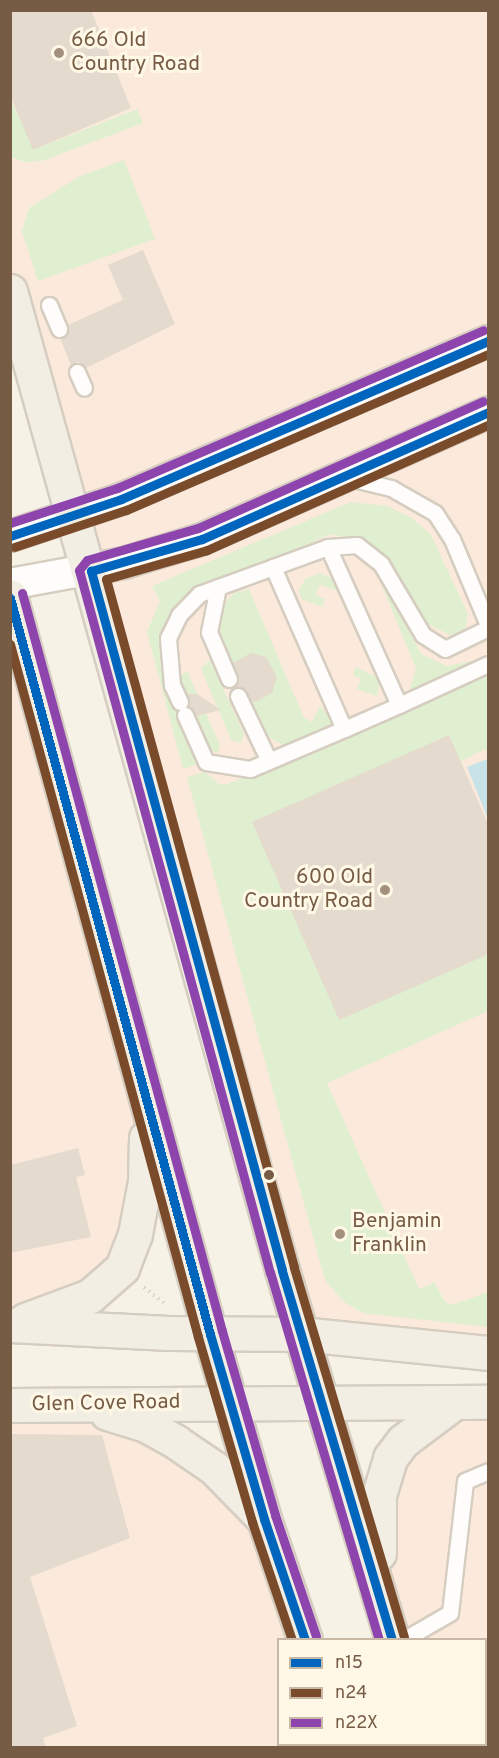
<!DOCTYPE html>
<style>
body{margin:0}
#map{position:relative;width:499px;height:1758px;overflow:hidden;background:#f7f2e6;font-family:Overpass,sans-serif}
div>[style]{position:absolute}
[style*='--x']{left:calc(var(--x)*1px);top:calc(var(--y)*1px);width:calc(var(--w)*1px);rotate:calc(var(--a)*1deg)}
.commercial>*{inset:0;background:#fbeadb}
.green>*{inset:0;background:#dfefcf}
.water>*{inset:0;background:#c7e3e8}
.building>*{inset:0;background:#e4dacd}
.path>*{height:4px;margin-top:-2px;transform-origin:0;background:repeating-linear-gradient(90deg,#dad2ca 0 1.5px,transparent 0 6px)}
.roads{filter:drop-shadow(2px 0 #d6cdc1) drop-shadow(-2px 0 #d6cdc1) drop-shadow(0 2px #d6cdc1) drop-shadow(0 -2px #d6cdc1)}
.service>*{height:15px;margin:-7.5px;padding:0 7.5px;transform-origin:7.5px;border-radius:7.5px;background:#fefdfb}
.minor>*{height:30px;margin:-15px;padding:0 15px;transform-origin:15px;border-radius:15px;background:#fefdfb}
.primary>*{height:33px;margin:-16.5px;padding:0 16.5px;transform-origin:16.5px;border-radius:16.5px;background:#f2eee3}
.bus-1>*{height:9px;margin:-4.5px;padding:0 4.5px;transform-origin:4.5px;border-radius:4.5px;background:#0065bd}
.bus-2>*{height:9px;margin:-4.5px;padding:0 4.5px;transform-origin:4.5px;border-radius:4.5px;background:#7a4b2a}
.bus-3>*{height:9px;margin:-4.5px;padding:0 4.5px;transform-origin:4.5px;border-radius:4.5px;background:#8e44ad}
.dots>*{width:16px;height:16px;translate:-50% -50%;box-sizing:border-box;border:3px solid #fff8e7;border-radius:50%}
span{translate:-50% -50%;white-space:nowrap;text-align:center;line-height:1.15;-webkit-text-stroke:6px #fff8e7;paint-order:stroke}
.poi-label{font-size:21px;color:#765b45}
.left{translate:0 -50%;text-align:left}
.right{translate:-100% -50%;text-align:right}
.street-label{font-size:21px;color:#765b45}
.frame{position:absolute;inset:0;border:12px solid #765b45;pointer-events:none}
.legend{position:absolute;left:277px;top:1638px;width:210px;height:108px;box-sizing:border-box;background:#fff8e7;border:2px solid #c8b9a6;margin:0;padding:8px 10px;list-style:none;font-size:18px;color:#765b45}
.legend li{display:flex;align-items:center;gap:12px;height:30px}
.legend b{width:30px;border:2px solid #c8b9a6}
</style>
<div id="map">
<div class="commercial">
<div style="clip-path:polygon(11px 11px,488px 11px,488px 1353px,302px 1334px,11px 291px)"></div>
<div style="clip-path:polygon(10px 596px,148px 1106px,126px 1260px,10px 1324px)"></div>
<div style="clip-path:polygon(10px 1406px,154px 1428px,264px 1519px,305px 1639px,278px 1640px,278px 1744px,343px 1747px,11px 1747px)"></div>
<div style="clip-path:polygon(459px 1406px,488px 1406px,488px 1747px,433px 1747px,432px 1745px,486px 1744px,486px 1640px,396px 1639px,382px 1525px,406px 1444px)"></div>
</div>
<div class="green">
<div style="clip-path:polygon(10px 98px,35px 149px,137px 109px,143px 123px,42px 161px,25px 162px,11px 157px)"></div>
<div style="clip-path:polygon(124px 160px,155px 239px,38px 281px,22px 231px,29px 208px,80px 176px)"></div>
<div style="clip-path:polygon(351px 502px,387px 506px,412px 518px,431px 535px,468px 614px,465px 632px,452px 636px,430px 625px,422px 619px,386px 556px,360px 541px,331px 534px,189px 596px,160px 650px,167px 684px,199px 764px,183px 769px,147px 632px,160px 601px,152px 586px)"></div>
<div style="clip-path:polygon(368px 566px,377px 571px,381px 577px,421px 654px,447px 666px,485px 658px,409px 693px,416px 668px,377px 574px)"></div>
<div style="clip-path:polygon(320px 573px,336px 580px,340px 591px,320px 585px,315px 595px,325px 599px,322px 607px,301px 599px,299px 591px,305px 579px)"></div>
<div style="clip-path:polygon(249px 589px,304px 718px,312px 722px,320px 706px,336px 723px,283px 745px,259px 732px,218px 637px,217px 622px,223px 605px,234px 593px)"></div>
<div style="clip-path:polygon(210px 660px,244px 734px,241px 743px,231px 740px,201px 668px)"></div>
<div style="clip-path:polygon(356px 667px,380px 679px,377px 696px,357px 689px,361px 679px,353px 675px)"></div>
<div style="clip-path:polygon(187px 671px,220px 745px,218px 753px,208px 750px,177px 678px)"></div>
<div style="clip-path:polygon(488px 672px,488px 755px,485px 749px,460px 762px,488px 953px,488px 1011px,327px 1083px,419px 1289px,435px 1282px,444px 1301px,452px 1305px,488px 1292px,488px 1327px,363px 1313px,344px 1302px,325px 1280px,187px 777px,205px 772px,219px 784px,228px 784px)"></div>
</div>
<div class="water">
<div style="clip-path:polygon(487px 759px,488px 763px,487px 817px,467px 767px)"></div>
</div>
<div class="building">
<div style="clip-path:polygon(10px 10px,91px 10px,131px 108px,33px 150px,10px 95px)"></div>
<div style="clip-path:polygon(143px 250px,175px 324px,86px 368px,79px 362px,71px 365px,60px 338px,67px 334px,68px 325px,123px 300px,108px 265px)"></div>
<div style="clip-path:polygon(251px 653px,266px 657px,277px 677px,272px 693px,257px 701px,251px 702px,243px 688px,234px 687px,239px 680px,233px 663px)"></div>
<div style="clip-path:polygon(187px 694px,197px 694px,221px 710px,196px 716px,189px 706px)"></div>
<div style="clip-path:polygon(449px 735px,489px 826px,489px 954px,339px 1020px,252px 822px)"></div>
<div style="clip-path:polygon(78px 1148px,85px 1175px,76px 1177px,91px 1237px,10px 1253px,10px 1165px)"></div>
<div style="clip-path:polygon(10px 1434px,102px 1435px,130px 1538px,30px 1577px,77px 1726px,43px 1738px,46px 1748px,10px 1748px)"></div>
</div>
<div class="path">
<div style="--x:144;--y:1287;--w:26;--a:39"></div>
</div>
<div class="roads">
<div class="service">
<div style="--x:49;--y:305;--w:26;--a:67"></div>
<div style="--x:77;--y:372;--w:17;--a:66"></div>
<div style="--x:349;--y:478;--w:43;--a:13.4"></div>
<div style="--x:391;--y:488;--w:51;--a:29.6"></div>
<div style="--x:435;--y:513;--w:31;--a:57"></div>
<div style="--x:452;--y:539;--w:93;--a:67.3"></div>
<div style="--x:328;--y:547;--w:173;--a:65.8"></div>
<div style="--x:399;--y:705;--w:60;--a:156.4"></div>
<div style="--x:344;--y:729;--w:177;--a:-113.7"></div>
<div style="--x:273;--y:567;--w:59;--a:-20"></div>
<div style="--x:328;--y:547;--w:29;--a:-4"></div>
<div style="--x:357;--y:545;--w:31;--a:38"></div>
<div style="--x:381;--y:564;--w:82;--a:59.4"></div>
<div style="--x:423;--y:635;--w:26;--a:32"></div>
<div style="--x:445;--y:649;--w:48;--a:-26"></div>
<div style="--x:218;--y:587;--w:46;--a:101.3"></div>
<div style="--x:209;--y:632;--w:51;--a:66.9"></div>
<div style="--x:238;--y:696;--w:72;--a:64.5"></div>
<div style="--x:180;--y:702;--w:19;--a:-115"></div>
<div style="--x:172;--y:685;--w:47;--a:-94.9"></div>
<div style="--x:168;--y:638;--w:25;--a:-64"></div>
<div style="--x:179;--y:615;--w:29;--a:-46"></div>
<div style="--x:199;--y:594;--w:79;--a:-20"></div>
<div style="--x:399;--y:705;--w:98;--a:-24.7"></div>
<div style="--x:185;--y:715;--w:51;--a:65.9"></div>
<div style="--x:206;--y:762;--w:45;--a:9"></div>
<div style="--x:250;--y:769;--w:102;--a:-23.1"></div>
<div style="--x:403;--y:1640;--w:54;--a:-29.9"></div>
<div style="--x:450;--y:1613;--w:133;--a:-83.5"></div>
<div style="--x:465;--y:1481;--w:25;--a:-23"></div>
<div style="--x:486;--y:1651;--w:2;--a:-27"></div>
</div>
<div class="minor">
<div style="--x:10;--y:536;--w:117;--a:-18.4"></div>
<div style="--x:121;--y:499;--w:400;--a:-23.3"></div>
<div style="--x:10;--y:584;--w:116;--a:-10.4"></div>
<div style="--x:124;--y:563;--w:82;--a:-17.1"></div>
<div style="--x:202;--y:539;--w:313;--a:-23.9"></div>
</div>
<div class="primary">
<div style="--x:10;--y:291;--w:1016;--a:74.47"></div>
<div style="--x:282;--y:1270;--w:386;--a:73.4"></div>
<div style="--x:10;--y:596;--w:765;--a:74.84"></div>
<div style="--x:210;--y:1334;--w:193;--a:73.7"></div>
<div style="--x:264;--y:1519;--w:128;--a:71.3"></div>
<div style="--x:25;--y:1320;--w:69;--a:-20.3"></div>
<div style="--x:90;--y:1296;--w:43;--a:-41.2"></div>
<div style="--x:122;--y:1268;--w:36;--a:-69"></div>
<div style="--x:135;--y:1234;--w:54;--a:-79.3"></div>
<div style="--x:145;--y:1181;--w:43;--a:-88.7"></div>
<div style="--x:10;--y:1325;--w:159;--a:2.9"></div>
<div style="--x:169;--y:1333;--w:133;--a:0.4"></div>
<div style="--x:302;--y:1334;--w:187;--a:5.8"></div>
<div style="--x:10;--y:1405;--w:478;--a:-0.4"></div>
<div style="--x:107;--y:1413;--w:39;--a:17"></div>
<div style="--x:144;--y:1424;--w:37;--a:29"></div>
<div style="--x:176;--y:1442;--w:46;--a:34.4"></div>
<div style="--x:214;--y:1468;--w:67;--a:45.6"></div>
<div style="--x:379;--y:1553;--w:58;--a:-90"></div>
<div style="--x:379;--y:1495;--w:39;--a:-73"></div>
<div style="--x:390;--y:1458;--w:21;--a:-53"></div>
<div style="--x:403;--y:1441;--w:65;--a:-36.9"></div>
<div style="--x:344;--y:1744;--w:4;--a:76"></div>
<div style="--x:427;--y:1744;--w:4;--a:76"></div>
</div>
</div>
<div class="bus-1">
<div style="--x:10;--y:536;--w:117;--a:-18.4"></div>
<div style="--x:121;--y:499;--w:400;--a:-23.3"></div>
<div style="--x:10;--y:598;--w:763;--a:74.8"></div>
<div style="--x:210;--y:1334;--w:193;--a:73.7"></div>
<div style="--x:264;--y:1519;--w:128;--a:71.3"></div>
<div style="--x:392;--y:1640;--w:386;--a:-106.6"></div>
<div style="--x:282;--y:1270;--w:725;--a:-105.28"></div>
<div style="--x:91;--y:571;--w:116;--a:-16.1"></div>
<div style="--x:202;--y:539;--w:313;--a:-23.9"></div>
</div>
<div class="bus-2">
<div style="--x:14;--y:547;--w:118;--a:-18.3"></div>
<div style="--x:126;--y:510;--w:394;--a:-23.3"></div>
<div style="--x:10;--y:644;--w:718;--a:74.82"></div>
<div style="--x:198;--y:1337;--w:193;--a:73.7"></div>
<div style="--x:252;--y:1522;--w:125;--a:71.3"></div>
<div style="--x:404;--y:1637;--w:386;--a:-106.6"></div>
<div style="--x:294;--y:1267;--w:713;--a:-105.28"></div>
<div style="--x:106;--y:579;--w:105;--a:-16"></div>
<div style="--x:207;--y:550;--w:308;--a:-24"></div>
</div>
<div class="bus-3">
<div style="--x:10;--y:523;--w:113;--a:-18.1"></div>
<div style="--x:117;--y:488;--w:399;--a:-23.3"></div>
<div style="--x:22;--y:593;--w:765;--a:74.84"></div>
<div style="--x:222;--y:1331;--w:191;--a:73.9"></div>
<div style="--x:275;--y:1515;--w:128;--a:71.3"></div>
<div style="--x:379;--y:1640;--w:383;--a:-106.5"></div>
<div style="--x:270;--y:1273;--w:728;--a:-105.2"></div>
<div style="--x:79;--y:570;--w:13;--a:-51"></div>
<div style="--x:87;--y:560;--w:116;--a:-16.1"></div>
<div style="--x:198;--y:528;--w:312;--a:-24"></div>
</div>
<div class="dots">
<div style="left:59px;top:53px;background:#a3907d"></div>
<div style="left:385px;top:890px;background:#a3907d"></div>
<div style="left:269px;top:1175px;background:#765b45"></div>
<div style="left:340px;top:1234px;background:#a3907d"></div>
</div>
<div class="poi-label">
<span class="left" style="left:71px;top:53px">666 Old<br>Country Road</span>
<span class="right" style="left:373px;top:890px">600 Old<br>Country Road</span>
<span class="left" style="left:352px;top:1234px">Benjamin<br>Franklin</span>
</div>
<div class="street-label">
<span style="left:106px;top:1404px;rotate:-1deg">Glen Cove Road</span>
</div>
<div class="frame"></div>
<ul class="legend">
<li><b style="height:8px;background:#0065bd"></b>n15</li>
<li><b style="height:8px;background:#7a4b2a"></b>n24</li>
<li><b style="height:8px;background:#8e44ad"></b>n22X</li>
</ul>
</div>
